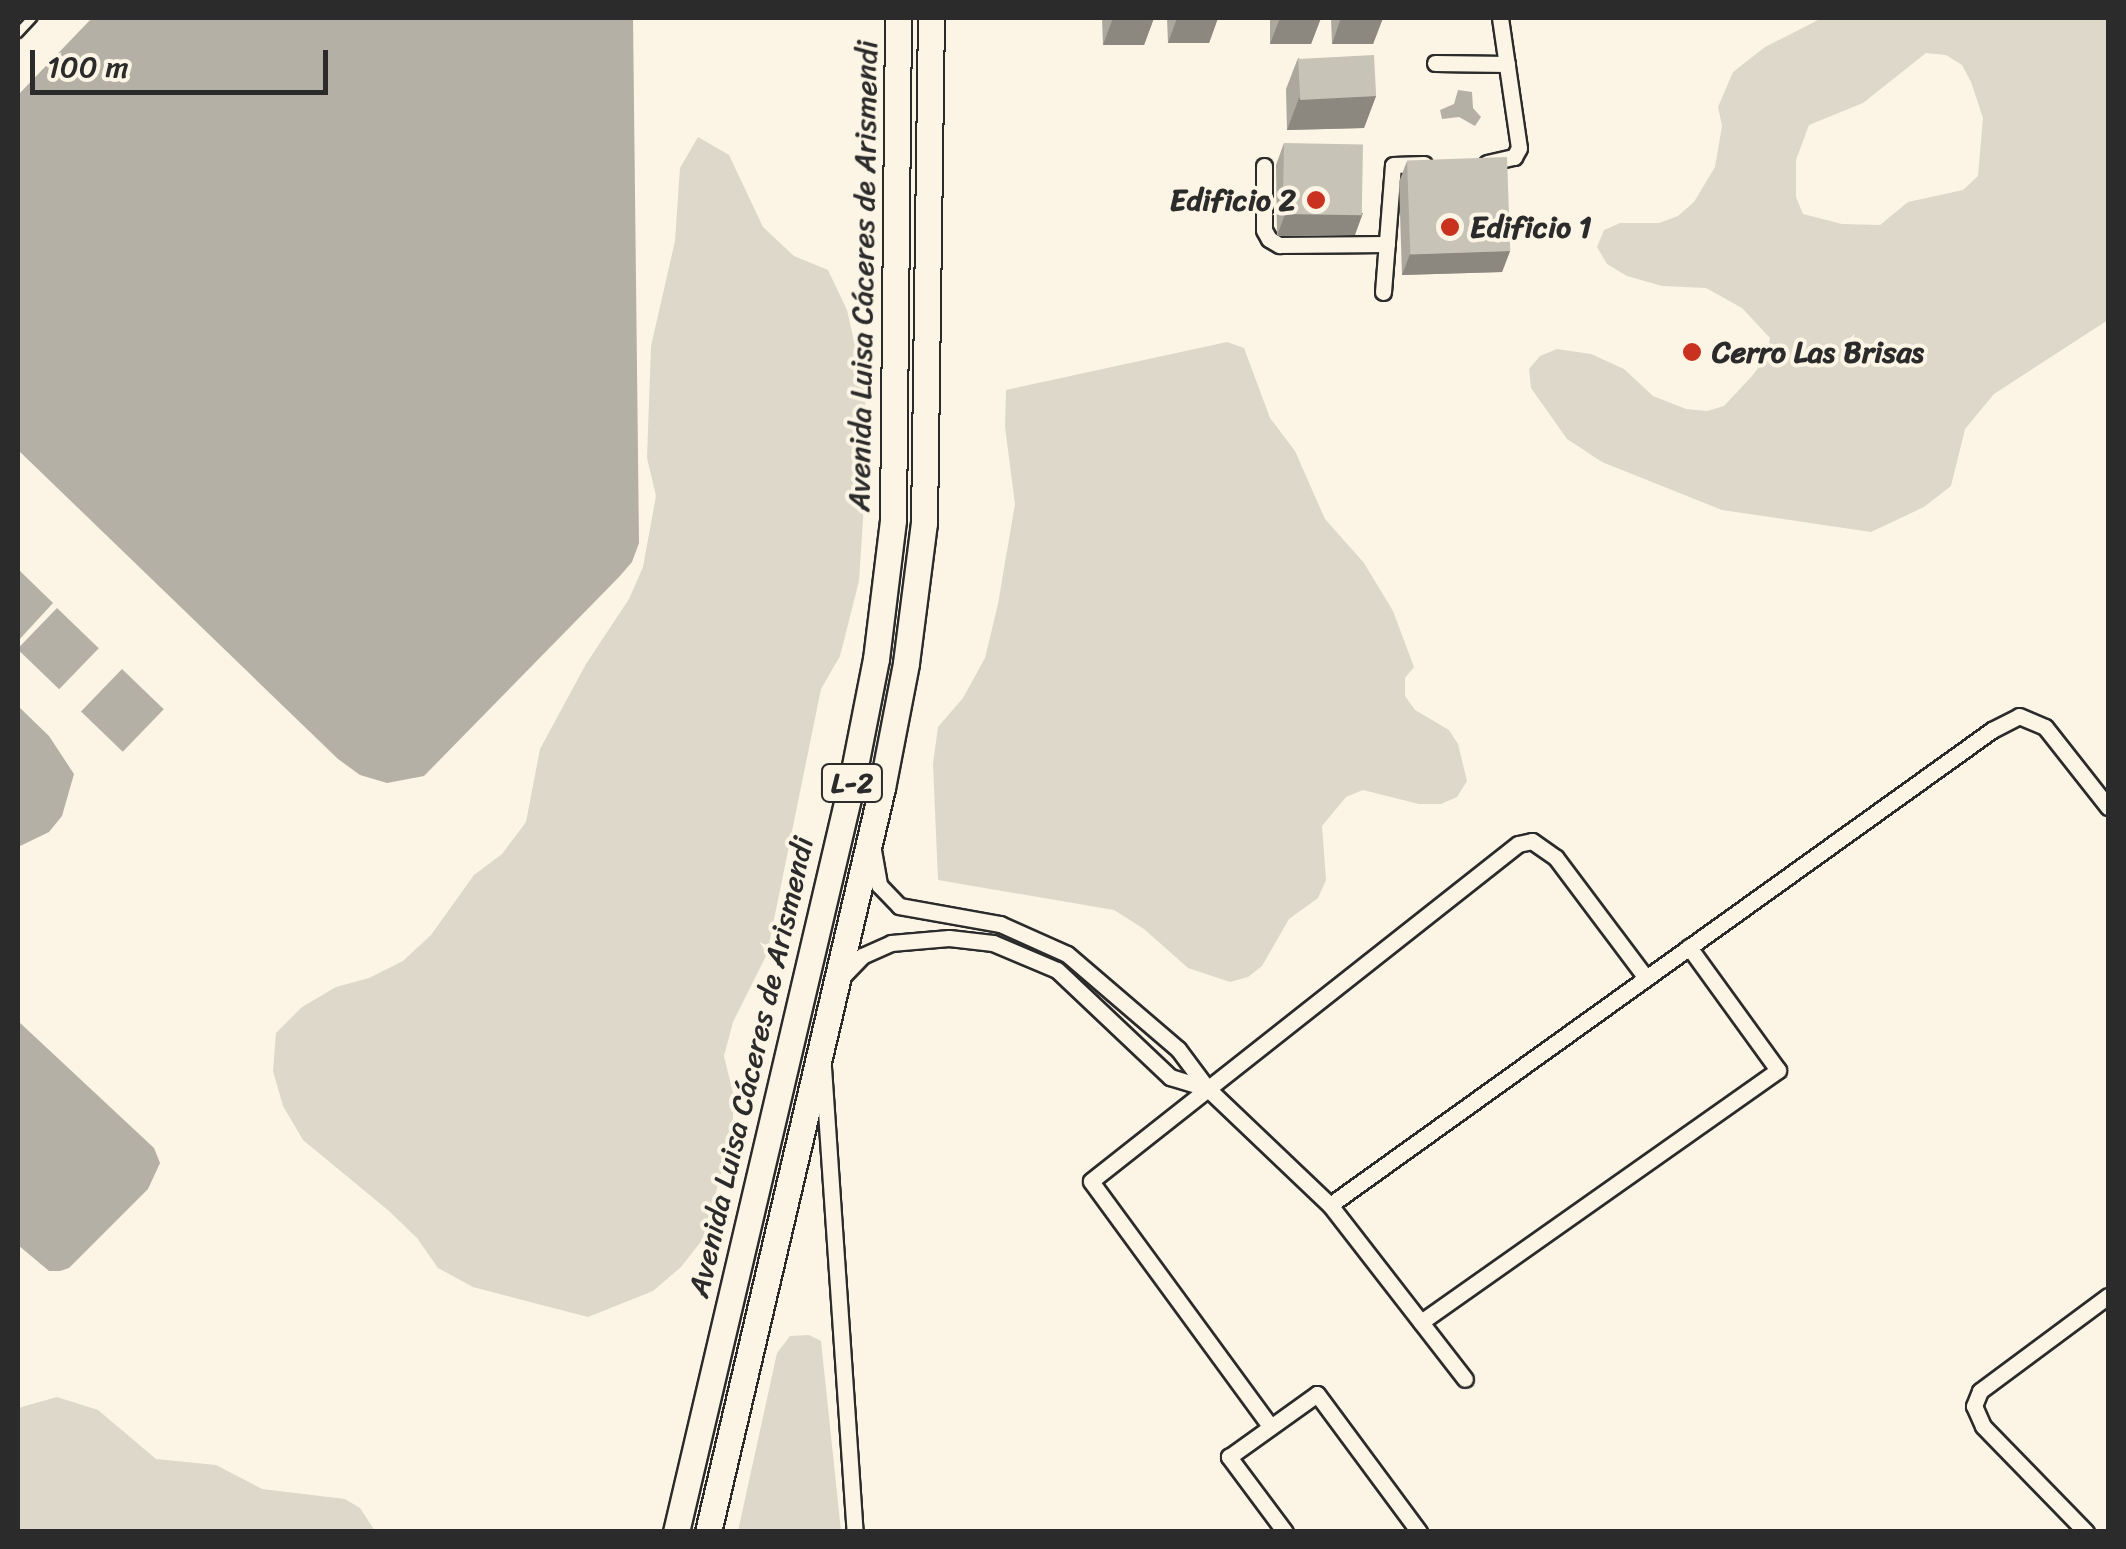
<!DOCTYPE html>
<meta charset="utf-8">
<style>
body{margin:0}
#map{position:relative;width:2126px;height:1549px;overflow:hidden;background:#fcf5e5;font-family:Sriracha,sans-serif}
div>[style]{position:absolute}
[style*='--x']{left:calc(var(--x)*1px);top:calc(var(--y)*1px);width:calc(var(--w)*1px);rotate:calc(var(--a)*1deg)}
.green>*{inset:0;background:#ded8ca}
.water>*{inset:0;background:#b4b0a5;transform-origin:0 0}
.roads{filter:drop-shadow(2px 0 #2b2b2b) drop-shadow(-2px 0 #2b2b2b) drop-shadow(0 2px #2b2b2b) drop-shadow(0 -2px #2b2b2b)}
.service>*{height:8px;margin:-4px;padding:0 4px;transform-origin:4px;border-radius:4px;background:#fcf5e5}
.minor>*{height:15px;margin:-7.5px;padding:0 7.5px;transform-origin:7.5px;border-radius:7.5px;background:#fcf5e5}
.primary>*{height:25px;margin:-12.5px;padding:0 12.5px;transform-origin:12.5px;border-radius:12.5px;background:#fcf5e5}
.wall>*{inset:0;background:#aca89d}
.shaded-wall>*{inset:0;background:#8c8880}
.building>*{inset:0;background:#c8c3b7;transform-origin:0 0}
.dots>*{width:28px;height:28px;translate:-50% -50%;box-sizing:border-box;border:5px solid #fcf5e5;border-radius:50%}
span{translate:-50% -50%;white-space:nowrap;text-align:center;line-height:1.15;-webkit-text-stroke:8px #fcf5e5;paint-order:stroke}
.shield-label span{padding:2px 8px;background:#fcf5e5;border:2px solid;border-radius:8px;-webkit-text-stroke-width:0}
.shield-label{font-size:28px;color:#2b2b2b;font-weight:700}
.poi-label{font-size:30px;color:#2b2b2b;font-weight:700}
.right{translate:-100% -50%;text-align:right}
.left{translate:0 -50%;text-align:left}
.street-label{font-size:30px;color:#2b2b2b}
.frame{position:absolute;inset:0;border:20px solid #2b2b2b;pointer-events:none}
.scale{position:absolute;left:30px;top:50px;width:298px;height:45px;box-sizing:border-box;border:5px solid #2b2b2b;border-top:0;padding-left:12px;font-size:30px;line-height:35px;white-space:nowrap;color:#2b2b2b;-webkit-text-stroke:8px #fcf5e5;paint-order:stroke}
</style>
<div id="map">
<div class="green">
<div style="clip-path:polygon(evenodd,1822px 18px,2108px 18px,2108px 320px,1994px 394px,1965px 429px,1951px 486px,1924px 507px,1871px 532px,1722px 510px,1602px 462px,1567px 439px,1531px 388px,1529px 369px,1540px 356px,1557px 349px,1591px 354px,1624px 369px,1653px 396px,1686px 409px,1707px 411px,1724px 406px,1752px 376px,1766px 358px,1770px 338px,1742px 308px,1706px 288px,1662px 286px,1627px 276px,1607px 264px,1597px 247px,1604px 230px,1620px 223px,1659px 223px,1678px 216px,1694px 202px,1715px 167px,1722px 126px,1718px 107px,1733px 72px,1765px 47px,1822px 18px,1926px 53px,1946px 55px,1962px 65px,1971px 82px,1983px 118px,1978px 176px,1963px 190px,1908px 202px,1880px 225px,1842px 224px,1803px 214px,1796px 197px,1796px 160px,1809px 125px,1863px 103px,1926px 53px)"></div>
<div style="clip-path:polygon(698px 137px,729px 155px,763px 227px,794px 256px,828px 270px,847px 310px,865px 390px,866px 429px,858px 467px,864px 504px,859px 581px,840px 656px,821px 689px,767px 954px,733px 1022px,724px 1056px,734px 1097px,732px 1134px,703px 1239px,681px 1267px,653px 1291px,588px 1317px,473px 1287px,438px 1268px,417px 1238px,389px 1211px,303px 1140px,283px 1106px,273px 1071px,276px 1033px,302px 1007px,336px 987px,369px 978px,403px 961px,431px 935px,474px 875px,502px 854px,526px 822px,540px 749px,586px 664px,629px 599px,643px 567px,656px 496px,647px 458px,651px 346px,675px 241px,680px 168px)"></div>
<div style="clip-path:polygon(1227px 342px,1244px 348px,1270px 418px,1295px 451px,1325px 519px,1364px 563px,1393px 611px,1414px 667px,1405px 678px,1405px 696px,1415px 710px,1449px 730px,1458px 744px,1467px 781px,1457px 797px,1441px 804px,1419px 804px,1363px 790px,1346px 797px,1322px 826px,1326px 880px,1318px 898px,1289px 919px,1262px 966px,1248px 977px,1230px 982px,1188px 968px,1144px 929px,1114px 910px,938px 880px,933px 764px,938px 727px,963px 698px,985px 658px,998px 604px,1015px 504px,1005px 427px,1006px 390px)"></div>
<div style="clip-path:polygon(809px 1335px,821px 1341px,841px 1531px,738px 1531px,777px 1353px,790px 1336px)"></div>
<div style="clip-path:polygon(57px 1397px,98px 1410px,156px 1459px,216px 1465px,262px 1489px,345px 1499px,360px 1508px,375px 1531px,18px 1531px,18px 1408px)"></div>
</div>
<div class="water">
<div style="clip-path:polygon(92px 18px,633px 18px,639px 543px,632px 562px,619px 577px,424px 776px,387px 783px,360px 775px,338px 759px,18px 450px,18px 95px)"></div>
<div style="clip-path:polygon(1458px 90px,1472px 92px,1473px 108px,1481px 117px,1475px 126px,1459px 117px,1442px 119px,1440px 110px,1454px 104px)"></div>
<div style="clip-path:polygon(18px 569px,53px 603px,18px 641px)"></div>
<div style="left:57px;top:608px;width:58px;height:57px;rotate:44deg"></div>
<div style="left:122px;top:669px;width:58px;height:59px;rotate:44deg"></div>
<div style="clip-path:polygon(18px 706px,49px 736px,74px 774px,62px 816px,49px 832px,18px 847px)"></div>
<div style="clip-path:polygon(18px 1021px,154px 1148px,160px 1163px,148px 1189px,69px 1268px,60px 1271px,49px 1271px,18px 1245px)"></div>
</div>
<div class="roads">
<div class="service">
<div style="--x:18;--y:33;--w:21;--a:-47"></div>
</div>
<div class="minor">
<div style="--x:1435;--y:63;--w:72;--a:0.8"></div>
<div style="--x:1487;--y:163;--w:28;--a:-13"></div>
<div style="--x:1514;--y:157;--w:10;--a:-61"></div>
<div style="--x:1519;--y:148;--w:131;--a:-98.3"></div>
<div style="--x:1264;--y:166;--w:64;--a:90"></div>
<div style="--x:1264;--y:230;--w:10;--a:61"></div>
<div style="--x:1269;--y:239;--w:12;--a:31"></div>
<div style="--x:1279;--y:245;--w:108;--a:-0.5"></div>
<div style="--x:1383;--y:292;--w:127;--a:-85.5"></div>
<div style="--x:1393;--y:165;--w:31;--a:-2"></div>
<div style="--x:873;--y:850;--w:36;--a:80"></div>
<div style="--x:879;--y:885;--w:29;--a:46"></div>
<div style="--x:899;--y:906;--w:103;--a:10.1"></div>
<div style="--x:1000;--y:924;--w:73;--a:24.1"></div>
<div style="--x:1067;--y:954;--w:146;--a:40.6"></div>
<div style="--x:1178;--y:1049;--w:49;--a:53.4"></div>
<div style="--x:1207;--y:1088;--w:170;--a:43.6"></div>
<div style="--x:1330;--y:1205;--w:815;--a:-35.66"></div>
<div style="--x:1992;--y:730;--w:30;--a:-27"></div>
<div style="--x:2019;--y:716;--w:28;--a:23"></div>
<div style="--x:2045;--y:727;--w:102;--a:51.8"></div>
<div style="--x:840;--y:979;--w:32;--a:-46"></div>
<div style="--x:862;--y:956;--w:32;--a:-24"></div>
<div style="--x:891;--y:943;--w:58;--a:-4.9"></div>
<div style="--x:949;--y:938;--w:44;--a:6.5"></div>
<div style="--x:993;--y:943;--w:69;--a:22.9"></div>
<div style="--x:1057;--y:970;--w:156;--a:43.4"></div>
<div style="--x:1170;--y:1077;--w:39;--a:17"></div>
<div style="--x:823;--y:1067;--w:466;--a:86.1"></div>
<div style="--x:1330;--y:1205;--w:220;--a:52.2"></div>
<div style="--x:1421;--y:1322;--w:437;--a:-35.2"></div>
<div style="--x:1778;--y:1070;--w:152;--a:-125.9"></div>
<div style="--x:1270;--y:1426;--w:303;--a:-126.2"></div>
<div style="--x:1091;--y:1181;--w:544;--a:-38.28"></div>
<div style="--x:1518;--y:844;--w:14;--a:-12"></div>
<div style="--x:1532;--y:841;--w:29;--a:35"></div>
<div style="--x:1556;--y:858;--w:150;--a:53.1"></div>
<div style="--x:1285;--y:1532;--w:94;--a:-126.7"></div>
<div style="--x:1229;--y:1457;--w:108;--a:-35.6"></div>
<div style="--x:1317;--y:1394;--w:172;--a:53.5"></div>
<div style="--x:2086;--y:1532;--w:148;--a:-134.2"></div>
<div style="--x:1983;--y:1426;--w:22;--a:-114"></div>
<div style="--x:1974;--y:1406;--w:16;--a:-68"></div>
<div style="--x:1980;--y:1391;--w:159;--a:-36.6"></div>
</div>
<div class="primary">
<div style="--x:676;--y:1532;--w:771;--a:-76.81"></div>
<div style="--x:852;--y:781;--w:124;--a:-78.9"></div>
<div style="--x:876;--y:659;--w:140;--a:-83"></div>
<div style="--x:893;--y:520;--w:502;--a:-89.43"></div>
<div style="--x:708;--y:1532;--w:764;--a:-76.84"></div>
<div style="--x:882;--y:788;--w:127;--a:-79.1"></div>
<div style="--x:906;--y:663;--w:141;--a:-82.7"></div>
<div style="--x:924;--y:523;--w:505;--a:-89.21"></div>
</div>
</div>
<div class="wall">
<div style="clip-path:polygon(1102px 18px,1154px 18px,1144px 45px,1103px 45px)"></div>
<div style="clip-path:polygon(1167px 18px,1218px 18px,1209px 43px,1168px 43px)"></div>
<div style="clip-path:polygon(1270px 18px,1321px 18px,1311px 44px,1270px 44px)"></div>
<div style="clip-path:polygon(1331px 18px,1383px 18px,1373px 44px,1332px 44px)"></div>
<div style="clip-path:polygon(1298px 58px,1376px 96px,1364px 128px,1287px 130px,1286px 89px)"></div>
<div style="clip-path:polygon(1284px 143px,1355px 235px,1277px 236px,1276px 165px)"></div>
<div style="clip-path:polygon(1407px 161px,1510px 251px,1502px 272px,1402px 275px,1399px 182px)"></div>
</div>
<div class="shaded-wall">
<div style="clip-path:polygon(1113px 18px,1154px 18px,1144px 45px,1103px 45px)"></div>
<div style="clip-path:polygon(1177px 18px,1218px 18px,1209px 43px,1168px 43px)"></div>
<div style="clip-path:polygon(1280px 18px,1321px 18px,1311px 44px,1270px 44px)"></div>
<div style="clip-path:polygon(1341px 18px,1383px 18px,1373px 44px,1332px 44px)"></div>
<div style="clip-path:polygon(1376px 96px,1364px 128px,1287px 130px,1299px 98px)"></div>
<div style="clip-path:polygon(1363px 213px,1355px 235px,1277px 236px,1285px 214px)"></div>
<div style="clip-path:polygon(1510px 251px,1502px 272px,1402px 275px,1410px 254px)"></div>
</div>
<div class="building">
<div style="left:1374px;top:55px;width:41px;height:76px;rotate:87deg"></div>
<div style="left:1284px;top:143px;width:79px;height:71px;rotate:1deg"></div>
<div style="left:1507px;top:157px;width:94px;height:100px;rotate:88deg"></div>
</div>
<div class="dots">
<div style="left:1316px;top:200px;background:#c8321e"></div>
<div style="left:1450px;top:227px;background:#c8321e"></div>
<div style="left:1692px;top:352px;background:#c8321e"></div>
</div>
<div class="shield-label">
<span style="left:852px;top:783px">L-2</span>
</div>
<div class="poi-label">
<span class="right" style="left:1296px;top:200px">Edificio 2</span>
<span class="left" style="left:1470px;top:227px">Edificio 1</span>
<span class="left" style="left:1712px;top:352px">Cerro Las Brisas</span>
</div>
<div class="street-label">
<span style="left:863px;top:276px;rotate:-89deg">Avenida Luisa Cáceres de Arismendi</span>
<span style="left:751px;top:1067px;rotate:-77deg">Avenida Luisa Cáceres de Arismendi</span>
</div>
<div class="frame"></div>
<div class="scale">100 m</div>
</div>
